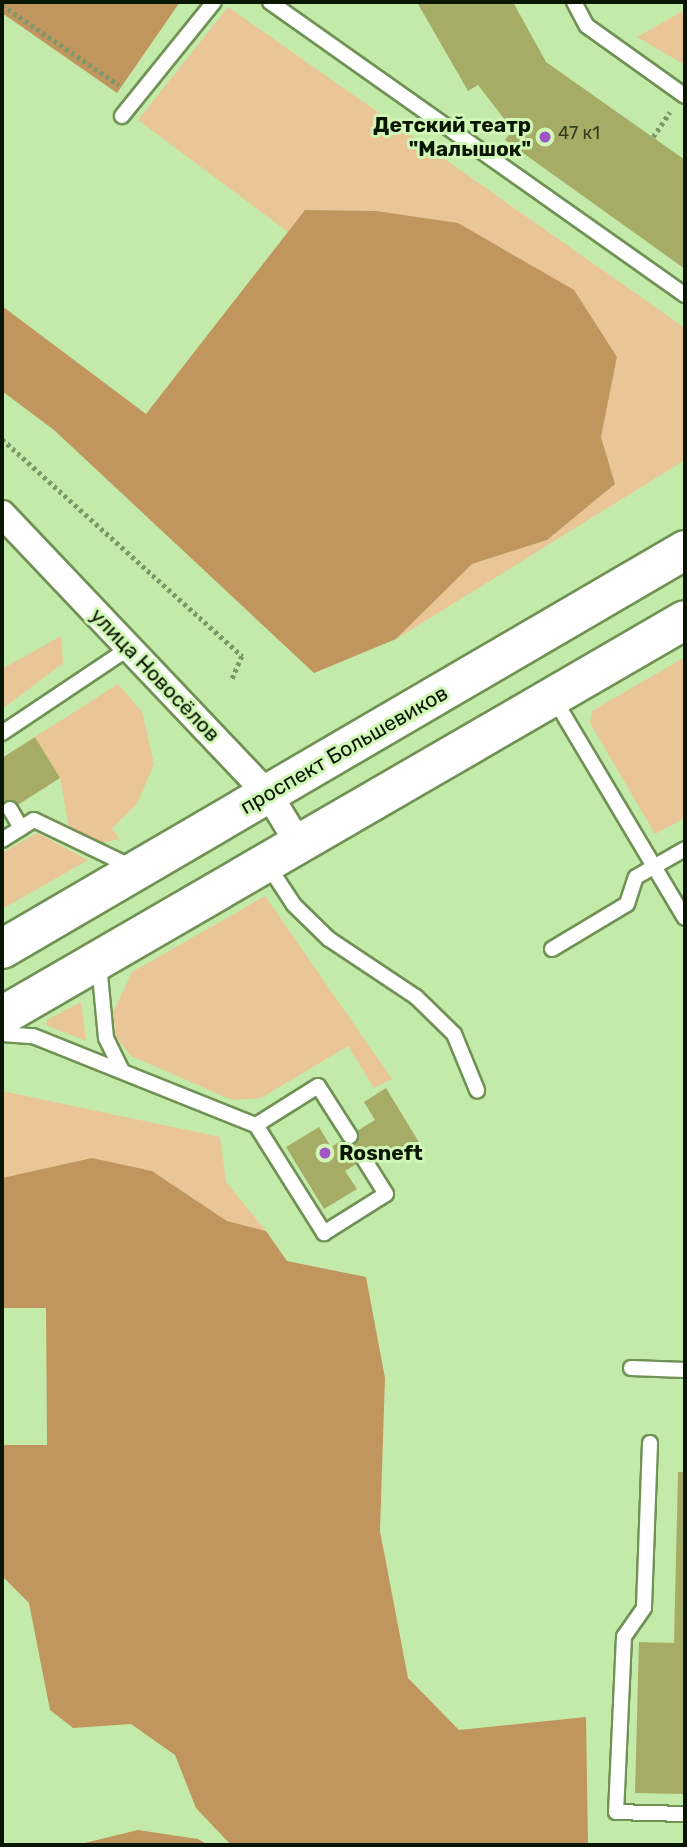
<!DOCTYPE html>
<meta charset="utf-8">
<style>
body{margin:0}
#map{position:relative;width:687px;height:1847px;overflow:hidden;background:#c4eaa9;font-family:Rubik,sans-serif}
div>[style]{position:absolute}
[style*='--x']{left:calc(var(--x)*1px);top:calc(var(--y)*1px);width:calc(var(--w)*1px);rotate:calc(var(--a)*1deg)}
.green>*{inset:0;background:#eac598}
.forest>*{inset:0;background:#c1965e}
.building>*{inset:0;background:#a6ac65}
.path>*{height:4.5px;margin-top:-2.25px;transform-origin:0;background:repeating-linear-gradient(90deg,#7c9868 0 3.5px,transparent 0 7px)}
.roads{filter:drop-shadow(2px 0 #709255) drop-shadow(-2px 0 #709255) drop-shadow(0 2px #709255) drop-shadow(0 -2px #709255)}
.lane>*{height:14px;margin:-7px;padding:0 7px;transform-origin:7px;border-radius:7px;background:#fff}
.street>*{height:26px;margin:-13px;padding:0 13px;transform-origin:13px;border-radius:13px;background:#fff}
.primary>*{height:38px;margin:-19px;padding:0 19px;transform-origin:19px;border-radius:19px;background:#fff}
.dots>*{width:19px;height:19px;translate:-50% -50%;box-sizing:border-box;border:4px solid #d1f7b6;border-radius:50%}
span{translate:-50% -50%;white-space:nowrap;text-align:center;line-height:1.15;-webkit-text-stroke:6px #d1f7b6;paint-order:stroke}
.number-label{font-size:18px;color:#303c1a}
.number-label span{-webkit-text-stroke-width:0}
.poi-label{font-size:21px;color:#091601;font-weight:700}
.right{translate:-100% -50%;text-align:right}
.left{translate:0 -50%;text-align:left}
.street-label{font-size:21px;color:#091601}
.frame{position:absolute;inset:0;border:4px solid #091601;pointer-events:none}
</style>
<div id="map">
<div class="green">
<div style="clip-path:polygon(228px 7px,685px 328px,685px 460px,396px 639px,472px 564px,547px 540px,615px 484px,601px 437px,617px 356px,288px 232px,138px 120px)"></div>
<div style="clip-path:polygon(685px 10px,685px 65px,637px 37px)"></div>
<div style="clip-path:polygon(61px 636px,63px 663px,2px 709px,2px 669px)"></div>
<div style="clip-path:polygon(685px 657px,685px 818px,655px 834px,590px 723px,592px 711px)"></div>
<div style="clip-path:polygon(118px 684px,142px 712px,154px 764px,137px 804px,112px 828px,119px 839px,98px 844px,69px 828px,60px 778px,35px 737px)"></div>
<div style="clip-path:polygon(37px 833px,88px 860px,2px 909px,2px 853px)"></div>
<div style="clip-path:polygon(265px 896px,392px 1079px,374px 1088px,348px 1046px,261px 1098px,232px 1100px,131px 1056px,116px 1037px,113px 1013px,132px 972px)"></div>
<div style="clip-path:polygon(81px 1002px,86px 1041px,46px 1025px,47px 1020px)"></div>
<div style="clip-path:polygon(2px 1091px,220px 1137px,226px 1182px,266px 1231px,227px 1221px,152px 1171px,84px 1160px,2px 1178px)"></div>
</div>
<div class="forest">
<div style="clip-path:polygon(2px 2px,180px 2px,117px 93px,2px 13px)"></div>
<div style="clip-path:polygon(305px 210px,376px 211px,458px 223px,574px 290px,617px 357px,601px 437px,615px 484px,547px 540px,472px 564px,396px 639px,314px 673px,54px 430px,2px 391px,2px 306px,146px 414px)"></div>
<div style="clip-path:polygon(92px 1158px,152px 1171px,227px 1221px,266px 1231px,287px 1261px,366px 1277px,385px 1378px,380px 1531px,408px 1678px,459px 1730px,586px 1717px,588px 1845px,231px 1845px,196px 1808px,175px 1755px,131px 1724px,73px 1728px,50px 1710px,29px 1603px,2px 1576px,2px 1445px,47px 1445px,46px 1308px,2px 1308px,2px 1178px)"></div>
<div style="clip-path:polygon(138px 1830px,198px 1839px,208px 1845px,76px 1845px)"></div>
</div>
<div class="building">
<div style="clip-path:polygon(423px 2px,513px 2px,546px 62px,685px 160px,685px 269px,505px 140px,513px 130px,478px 85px,468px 91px,418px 4px)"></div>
<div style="clip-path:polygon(35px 737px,60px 778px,2px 815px,2px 758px)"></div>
<div style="clip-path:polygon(386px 1088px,420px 1144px,396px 1159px,387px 1145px,345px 1171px,357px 1189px,324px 1209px,286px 1147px,319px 1127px,331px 1147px,375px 1120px,364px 1102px)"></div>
<div style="clip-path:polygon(678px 1472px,685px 1472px,685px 1794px,635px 1793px,639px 1642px,674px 1643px)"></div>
</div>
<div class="path">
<div style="--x:2;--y:5;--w:142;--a:34.4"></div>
<div style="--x:653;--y:137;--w:30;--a:-56"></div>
<div style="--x:2;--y:439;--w:324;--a:42.1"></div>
<div style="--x:242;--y:656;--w:25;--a:113"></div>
</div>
<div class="roads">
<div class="lane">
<div style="--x:270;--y:2;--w:508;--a:35.22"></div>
<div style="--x:574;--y:2;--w:27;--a:62"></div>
<div style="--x:587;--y:26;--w:120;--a:35.5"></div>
<div style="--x:122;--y:116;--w:146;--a:-51.1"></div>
<div style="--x:553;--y:697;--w:257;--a:59.2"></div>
<div style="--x:2;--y:733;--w:153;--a:-33.8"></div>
<div style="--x:10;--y:809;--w:22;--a:60"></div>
<div style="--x:21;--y:828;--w:15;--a:-32"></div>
<div style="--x:34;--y:820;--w:109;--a:25.6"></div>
<div style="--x:2;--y:840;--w:22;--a:-32"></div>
<div style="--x:267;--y:864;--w:49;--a:56.6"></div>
<div style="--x:294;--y:905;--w:49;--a:44.2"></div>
<div style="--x:329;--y:939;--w:105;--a:33.7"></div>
<div style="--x:416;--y:997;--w:53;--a:44.2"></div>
<div style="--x:454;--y:1034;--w:61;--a:67.7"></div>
<div style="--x:552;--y:949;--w:87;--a:-31"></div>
<div style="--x:627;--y:904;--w:28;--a:-72"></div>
<div style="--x:636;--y:877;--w:56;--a:-29.7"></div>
<div style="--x:99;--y:964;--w:74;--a:84.6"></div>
<div style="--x:106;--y:1038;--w:37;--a:64"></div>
<div style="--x:2;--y:1034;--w:31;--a:4"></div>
<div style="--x:33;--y:1036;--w:240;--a:21.8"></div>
<div style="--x:350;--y:1136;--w:59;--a:-122.6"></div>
<div style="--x:318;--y:1086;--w:73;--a:147.8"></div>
<div style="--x:256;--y:1125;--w:128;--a:57.8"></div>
<div style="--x:324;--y:1233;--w:73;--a:-32.2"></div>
<div style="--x:386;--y:1194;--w:41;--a:-122.2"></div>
<div style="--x:631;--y:1368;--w:54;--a:2.1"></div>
<div style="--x:650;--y:1443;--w:165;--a:92.1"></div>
<div style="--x:644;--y:1608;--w:35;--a:125"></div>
<div style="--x:624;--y:1637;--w:175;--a:92.6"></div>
<div style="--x:616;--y:1812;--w:69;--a:1.7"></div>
</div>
<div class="street">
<div style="--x:2;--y:514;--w:388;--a:46.5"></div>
<div style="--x:269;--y:795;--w:57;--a:58.5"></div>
</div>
<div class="primary">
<div style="--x:2;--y:949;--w:791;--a:-30.29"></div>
<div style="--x:2;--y:1016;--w:789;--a:-30.1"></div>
</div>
</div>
<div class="dots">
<div style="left:545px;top:137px;background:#a155c8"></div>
<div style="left:325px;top:1153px;background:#a155c8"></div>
</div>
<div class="number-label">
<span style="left:579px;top:133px">47 к1</span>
</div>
<div class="poi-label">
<span class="right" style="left:531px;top:137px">Детский театр<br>"Малышок"</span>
<span class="left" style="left:339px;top:1153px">Rosneft</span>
</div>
<div class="street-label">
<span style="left:155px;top:675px;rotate:46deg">улица Новосёлов</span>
<span style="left:344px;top:750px;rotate:-30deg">проспект Большевиков</span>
</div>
<div class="frame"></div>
</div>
